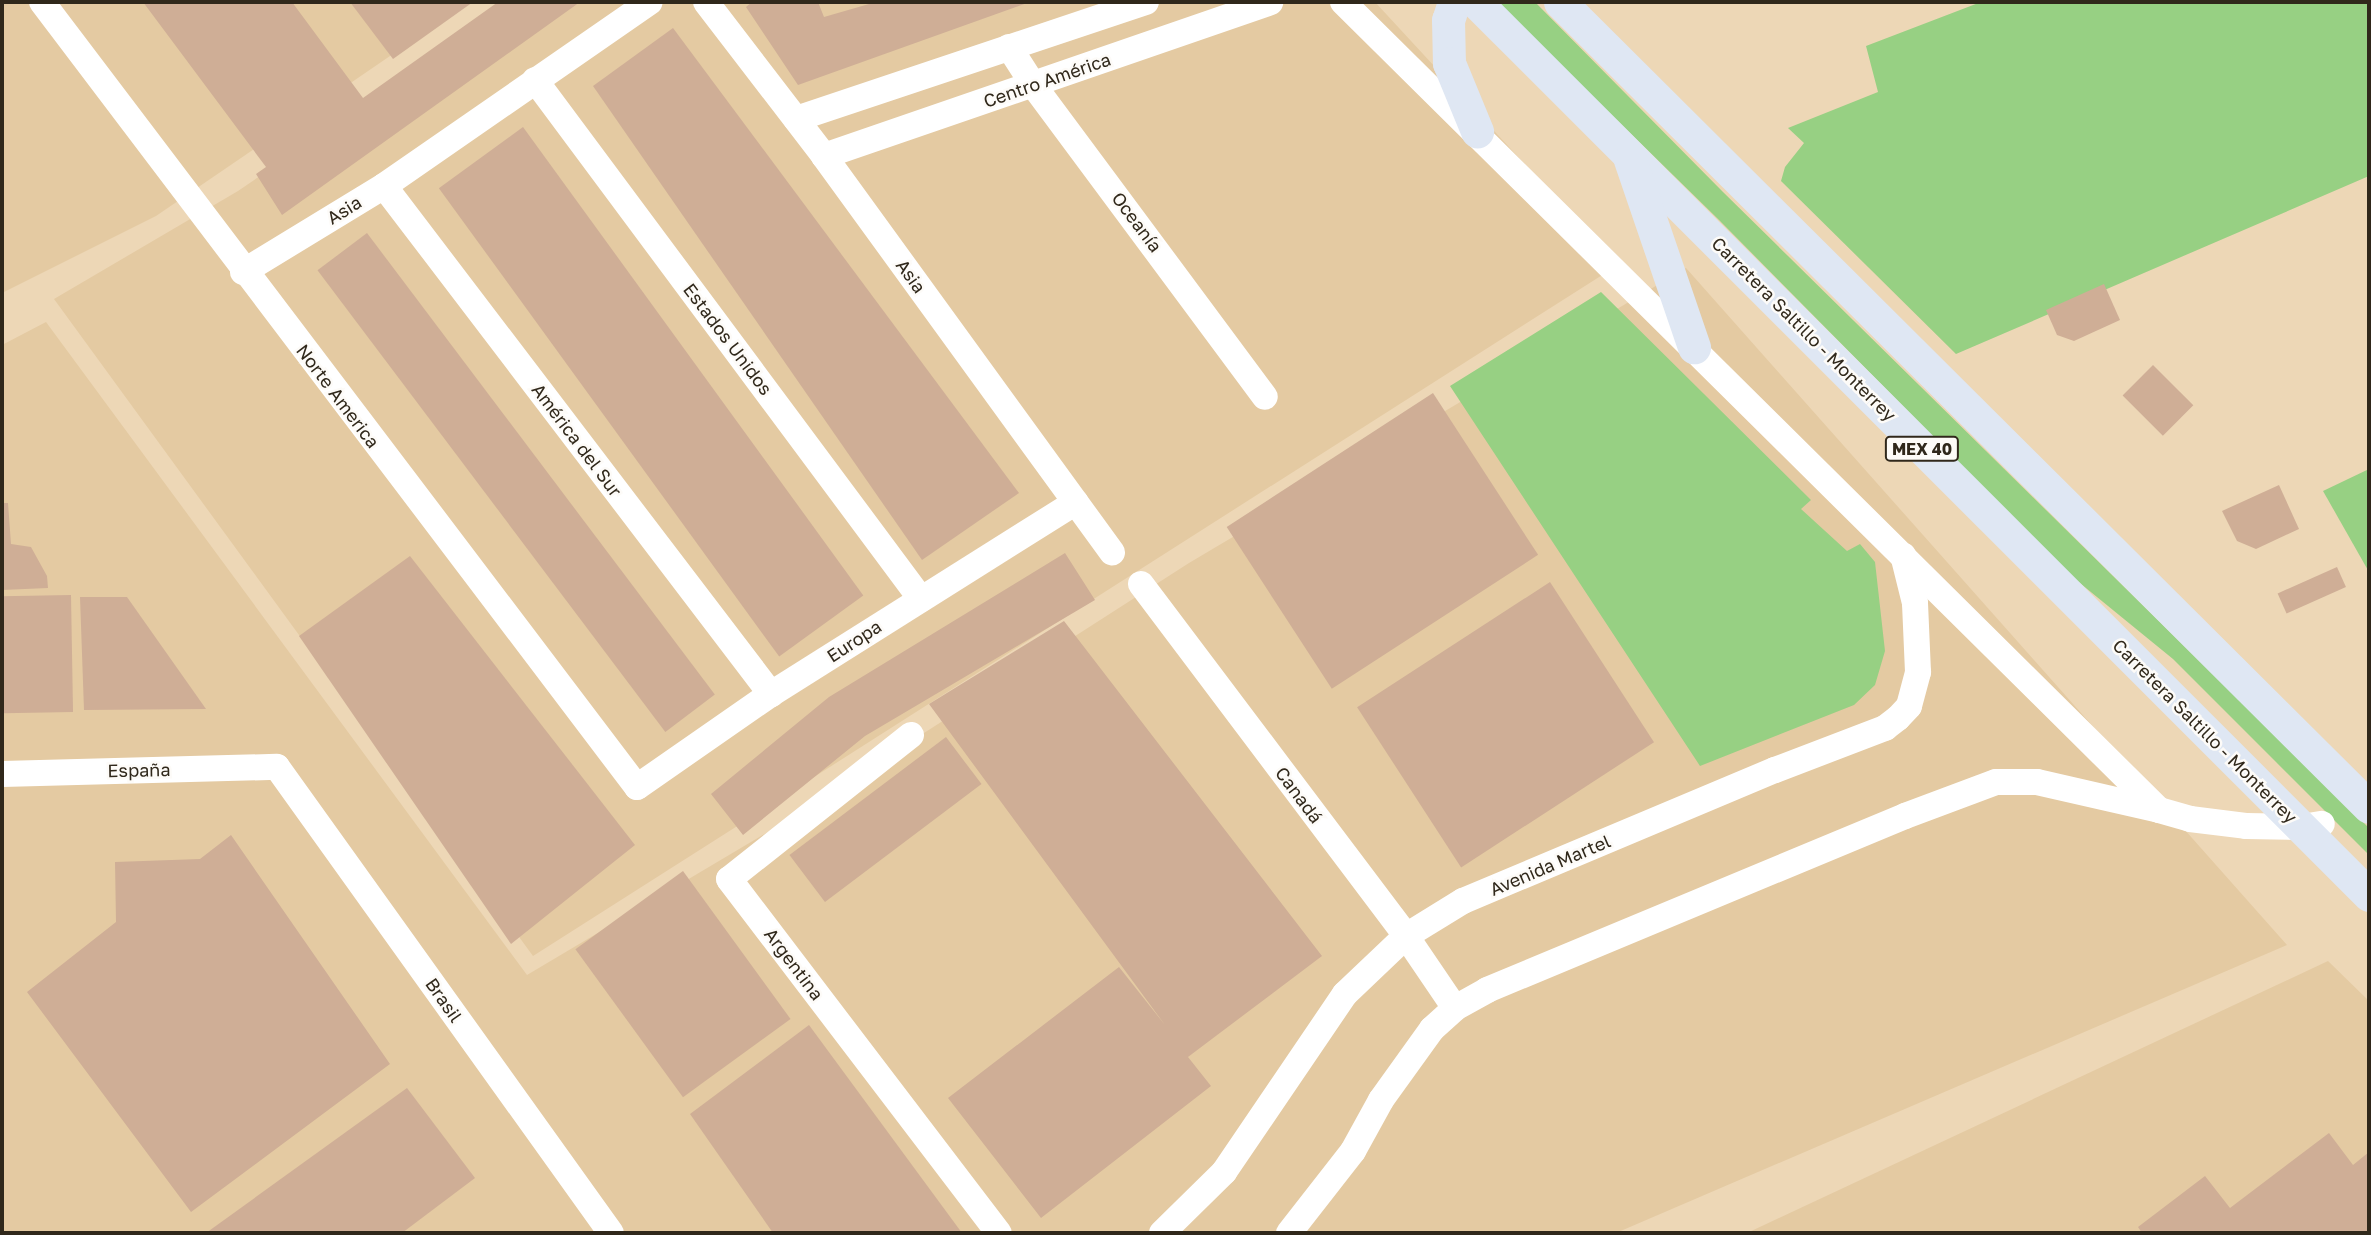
<!DOCTYPE html>
<meta charset="utf-8">
<style>
body{margin:0}
#map{position:relative;width:2371px;height:1235px;overflow:hidden;background:#edd7b6;font-family:"Golos Text",sans-serif}
div>[style]{position:absolute}
[style*='--x']{left:calc(var(--x)*1px);top:calc(var(--y)*1px);width:calc(var(--w)*1px);rotate:calc(var(--a)*1deg)}
.built>*{inset:0;background:#e4caa2}
.green>*{inset:0;background:#97d083}
.building>*{inset:0;background:#cfae96;transform-origin:0 0}
.minor>*{height:26px;margin:-13px;padding:0 13px;transform-origin:13px;border-radius:13px;background:#fff}
.major>*{height:33px;margin:-16.5px;padding:0 16.5px;transform-origin:16.5px;border-radius:16.5px;background:#dfe7f3}
span{translate:-50% -50%;white-space:nowrap;text-align:center;line-height:1.15;-webkit-text-stroke:5px #fdfbf8;paint-order:stroke}
.shield-label span{padding:2px 5px;background:#fdfbf8;border:2px solid;border-radius:5px;-webkit-text-stroke-width:0}
.shield-label{font-size:16px;color:#30281b;font-weight:700}
.street-label{font-size:18px;color:#30281b}
.frame{position:absolute;inset:0;border:4px solid #30281b;pointer-events:none}
</style>
<div id="map">
<div class="built">
<div style="clip-path:polygon(2px 2px,469px 2px,156px 216px,2px 293px)"></div>
<div style="clip-path:polygon(514px 2px,1375px 2px,1618px 265px,533px 956px,54px 299px,238px 191px)"></div>
<div style="clip-path:polygon(1686px 268px,2287px 945px,1616px 1233px,2px 1233px,2px 345px,46px 322px,527px 975px,793px 817px,1189px 563px)"></div>
<div style="clip-path:polygon(2328px 961px,2369px 1001px,2369px 1233px,1747px 1233px)"></div>
</div>
<div class="green">
<div style="clip-path:polygon(1496px 2px,1535px 2px,1723px 192px,2369px 828px,2369px 855px,2173px 659px,2070px 575px,1719px 220px)"></div>
<div style="clip-path:polygon(1981px 2px,2369px 2px,2369px 176px,1956px 354px,1781px 181px,1785px 167px,1804px 143px,1788px 128px,1878px 92px,1866px 46px)"></div>
<div style="clip-path:polygon(1601px 292px,1811px 500px,1801px 509px,1847px 551px,1860px 544px,1875px 562px,1885px 651px,1875px 685px,1854px 705px,1700px 766px,1450px 386px)"></div>
<div style="clip-path:polygon(2369px 469px,2369px 572px,2323px 491px)"></div>
</div>
<div class="building">
<div style="clip-path:polygon(143px 2px,292px 2px,363px 98px,498px 2px,580px 2px,282px 215px,256px 174px,266px 167px)"></div>
<div style="clip-path:polygon(350px 2px,473px 2px,393px 59px)"></div>
<div style="clip-path:polygon(752px 2px,818px 2px,824px 17px,876px 2px,1030px 2px,798px 85px,746px 7px)"></div>
<div style="clip-path:polygon(673px 28px,1019px 493px,922px 560px,593px 86px)"></div>
<div style="left:523px;top:127px;width:579px;height:104px;rotate:54deg"></div>
<div style="left:367px;top:233px;width:578px;height:62px;rotate:53deg"></div>
<div style="clip-path:polygon(2104px 284px,2120px 320px,2074px 341px,2057px 335px,2046px 310px)"></div>
<div style="left:2153px;top:365px;width:57px;height:43px;rotate:45deg"></div>
<div style="left:1433px;top:393px;width:193px;height:246px;rotate:57deg"></div>
<div style="clip-path:polygon(2279px 485px,2299px 529px,2256px 549px,2237px 541px,2222px 511px)"></div>
<div style="clip-path:polygon(2px 503px,8px 503px,11px 544px,31px 547px,47px 576px,48px 588px,2px 590px)"></div>
<div style="clip-path:polygon(1065px 553px,1095px 600px,865px 736px,743px 835px,711px 794px,829px 697px)"></div>
<div style="clip-path:polygon(410px 556px,635px 845px,511px 944px,299px 636px)"></div>
<div style="left:2337px;top:567px;width:22px;height:65px;rotate:66deg"></div>
<div style="left:1550px;top:582px;width:191px;height:230px;rotate:57deg"></div>
<div style="left:71px;top:595px;width:117px;height:69px;rotate:89deg"></div>
<div style="clip-path:polygon(80px 597px,127px 597px,206px 709px,84px 710px)"></div>
<div style="clip-path:polygon(1064px 621px,1322px 956px,1188px 1057px,1211px 1086px,1041px 1218px,948px 1098px,1119px 967px,1165px 1025px,929px 704px)"></div>
<div style="left:946px;top:737px;width:59px;height:196px;rotate:53deg"></div>
<div style="clip-path:polygon(231px 835px,390px 1064px,191px 1212px,27px 992px,116px 922px,115px 862px,200px 859px)"></div>
<div style="left:683px;top:871px;width:183px;height:133px;rotate:54deg"></div>
<div style="clip-path:polygon(809px 1025px,962px 1233px,773px 1233px,690px 1114px)"></div>
<div style="clip-path:polygon(407px 1088px,475px 1178px,402px 1233px,206px 1233px)"></div>
<div style="clip-path:polygon(2329px 1133px,2353px 1165px,2369px 1152px,2369px 1233px,2142px 1233px,2138px 1227px,2205px 1176px,2230px 1208px)"></div>
</div>
<div class="minor">
<div style="--x:42;--y:2;--w:985;--a:52.84"></div>
<div style="--x:637;--y:787;--w:163;--a:-34.8"></div>
<div style="--x:771;--y:694;--w:360;--a:-32.2"></div>
<div style="--x:706;--y:2;--w:194;--a:52.5"></div>
<div style="--x:824;--y:156;--w:490;--a:54"></div>
<div style="--x:1343;--y:2;--w:1148;--a:44.72"></div>
<div style="--x:2159;--y:810;--w:32;--a:16"></div>
<div style="--x:2190;--y:819;--w:56;--a:7.1"></div>
<div style="--x:2246;--y:826;--w:56;--a:1"></div>
<div style="--x:2302;--y:827;--w:20;--a:-9"></div>
<div style="--x:1009;--y:47;--w:46;--a:57.3"></div>
<div style="--x:1034;--y:86;--w:387;--a:53.4"></div>
<div style="--x:535;--y:80;--w:647;--a:53.36"></div>
<div style="--x:796;--y:119;--w:369;--a:-18.5"></div>
<div style="--x:824;--y:156;--w:472;--a:-19"></div>
<div style="--x:384;--y:186;--w:639;--a:52.7"></div>
<div style="--x:243;--y:272;--w:165;--a:-31.4"></div>
<div style="--x:384;--y:186;--w:323;--a:-34.7"></div>
<div style="--x:1141;--y:584;--w:441;--a:53"></div>
<div style="--x:1406;--y:936;--w:87;--a:55.8"></div>
<div style="--x:911;--y:735;--w:232;--a:141.6"></div>
<div style="--x:729;--y:879;--w:445;--a:52.7"></div>
<div style="--x:2;--y:774;--w:275;--a:-1.5"></div>
<div style="--x:277;--y:767;--w:573;--a:54.37"></div>
<div style="--x:1162;--y:1233;--w:87;--a:-44.5"></div>
<div style="--x:1224;--y:1172;--w:215;--a:-55.8"></div>
<div style="--x:1345;--y:994;--w:84;--a:-43.6"></div>
<div style="--x:1406;--y:936;--w:67;--a:-31.6"></div>
<div style="--x:1463;--y:901;--w:338;--a:-22.8"></div>
<div style="--x:1775;--y:770;--w:118;--a:-20.9"></div>
<div style="--x:1885;--y:728;--w:16;--a:-38"></div>
<div style="--x:1898;--y:718;--w:16;--a:-47"></div>
<div style="--x:1909;--y:706;--w:35;--a:-75"></div>
<div style="--x:1918;--y:672;--w:69;--a:-92.5"></div>
<div style="--x:1915;--y:603;--w:49;--a:-104"></div>
<div style="--x:1289;--y:1233;--w:104;--a:-52"></div>
<div style="--x:1353;--y:1151;--w:58;--a:-61.2"></div>
<div style="--x:1381;--y:1100;--w:87;--a:-54.3"></div>
<div style="--x:1432;--y:1029;--w:31;--a:-42"></div>
<div style="--x:1455;--y:1008;--w:37;--a:-29"></div>
<div style="--x:1487;--y:990;--w:453;--a:-22.6"></div>
<div style="--x:1905;--y:816;--w:97;--a:-20.5"></div>
<div style="--x:1996;--y:782;--w:41;--a:0"></div>
<div style="--x:2037;--y:782;--w:125;--a:12.9"></div>
</div>
<div class="major">
<div style="--x:1454;--y:2;--w:19;--a:108"></div>
<div style="--x:1448;--y:20;--w:43;--a:88.7"></div>
<div style="--x:1449;--y:63;--w:74;--a:67.6"></div>
<div style="--x:1476;--y:2;--w:1263;--a:45"></div>
<div style="--x:1560;--y:2;--w:1141;--a:44.86"></div>
<div style="--x:1630;--y:160;--w:198;--a:71.1"></div>
</div>
<div class="shield-label">
<span style="left:1922px;top:449px">MEX 40</span>
</div>
<div class="street-label">
<span style="left:1047px;top:80px;rotate:-19deg">Centro América</span>
<span style="left:344px;top:210px;rotate:-32deg">Asia</span>
<span style="left:1137px;top:222px;rotate:53deg">Oceanía</span>
<span style="left:911px;top:276px;rotate:54deg">Asia</span>
<span style="left:1804px;top:329px;rotate:45deg">Carretera Saltillo - Monterrey</span>
<span style="left:728px;top:339px;rotate:53deg">Estados Unidos</span>
<span style="left:338px;top:396px;rotate:53deg">Norte America</span>
<span style="left:577px;top:440px;rotate:53deg">América del Sur</span>
<span style="left:854px;top:641px;rotate:-33deg">Europa</span>
<span style="left:2205px;top:731px;rotate:45deg">Carretera Saltillo - Monterrey</span>
<span style="left:139px;top:770px;rotate:-1deg">España</span>
<span style="left:1299px;top:795px;rotate:53deg">Canadá</span>
<span style="left:1550px;top:865px;rotate:-23deg">Avenida Martel</span>
<span style="left:794px;top:964px;rotate:53deg">Argentina</span>
<span style="left:444px;top:1000px;rotate:55deg">Brasil</span>
</div>
<div class="frame"></div>
</div>
